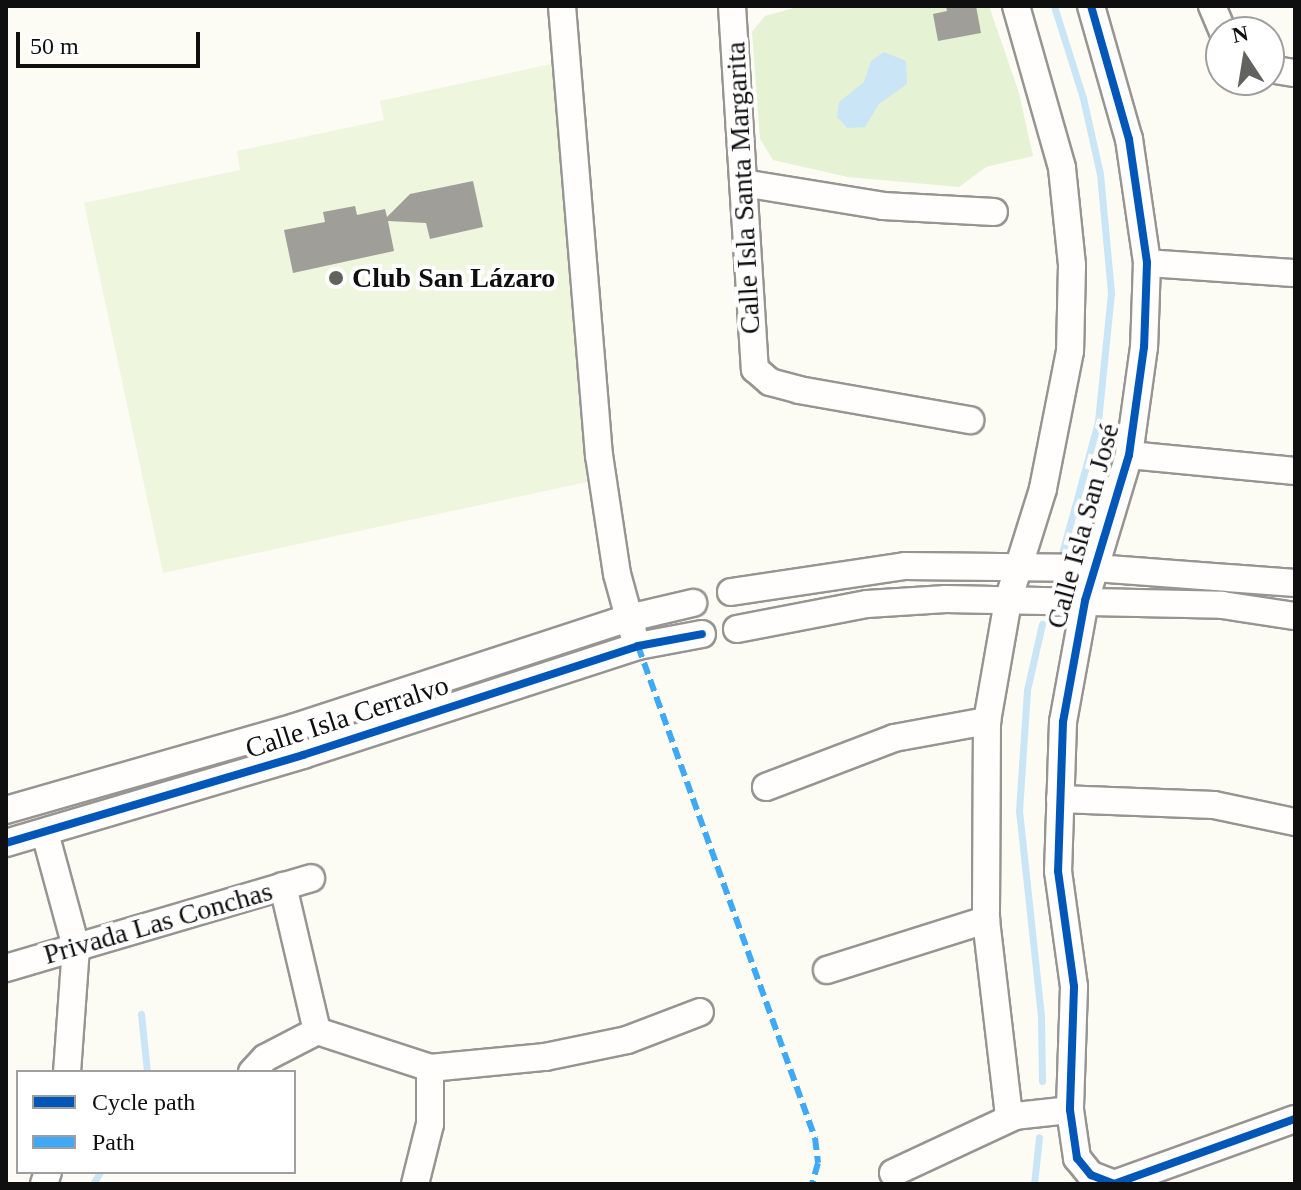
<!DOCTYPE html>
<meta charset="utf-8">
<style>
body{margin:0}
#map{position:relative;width:1301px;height:1190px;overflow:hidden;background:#fcfbf4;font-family:Georgia,serif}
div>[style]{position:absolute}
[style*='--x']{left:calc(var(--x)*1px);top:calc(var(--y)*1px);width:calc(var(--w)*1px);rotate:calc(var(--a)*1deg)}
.green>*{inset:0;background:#e5f2d4}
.pitch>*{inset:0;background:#eff6de}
.water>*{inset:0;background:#cae6f6}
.stream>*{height:7px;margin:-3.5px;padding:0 3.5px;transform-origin:3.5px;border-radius:3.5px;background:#cae6f6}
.building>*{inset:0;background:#a09e99}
.roads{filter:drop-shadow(2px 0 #969592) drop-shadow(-2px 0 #969592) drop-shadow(0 2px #969592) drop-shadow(0 -2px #969592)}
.street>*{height:26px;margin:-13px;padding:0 13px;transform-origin:13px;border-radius:13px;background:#fffefd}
.quiet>*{height:6px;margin-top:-3px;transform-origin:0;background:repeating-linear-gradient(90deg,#3fa9f5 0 12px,transparent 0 18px)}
.cycleway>*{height:8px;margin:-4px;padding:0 4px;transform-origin:4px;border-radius:4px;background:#0057b8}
.dots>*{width:22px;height:22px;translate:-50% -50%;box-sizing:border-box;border:4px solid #fff;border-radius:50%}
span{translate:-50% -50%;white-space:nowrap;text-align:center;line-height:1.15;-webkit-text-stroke:8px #fff;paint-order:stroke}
.street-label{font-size:28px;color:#0f0f0f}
.poi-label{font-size:28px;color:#0f0f0f;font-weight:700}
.left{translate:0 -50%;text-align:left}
.frame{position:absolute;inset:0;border:8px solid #0f0f0f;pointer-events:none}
.legend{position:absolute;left:16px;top:1070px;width:280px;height:104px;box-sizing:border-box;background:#fff;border:2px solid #9f9f9f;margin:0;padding:10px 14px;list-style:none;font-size:24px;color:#0f0f0f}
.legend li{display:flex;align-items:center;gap:16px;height:40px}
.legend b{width:40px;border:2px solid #9f9f9f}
.north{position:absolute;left:1205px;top:16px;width:80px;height:80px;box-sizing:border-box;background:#fff;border:2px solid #9f9f9f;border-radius:50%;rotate:348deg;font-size:22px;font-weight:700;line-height:32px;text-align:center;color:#0f0f0f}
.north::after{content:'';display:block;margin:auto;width:28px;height:36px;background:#62625f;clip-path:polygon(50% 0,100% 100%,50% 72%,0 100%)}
.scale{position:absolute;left:16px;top:32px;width:184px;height:36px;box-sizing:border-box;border:4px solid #0f0f0f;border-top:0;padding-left:10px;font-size:24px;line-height:28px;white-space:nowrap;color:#0f0f0f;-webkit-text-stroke:6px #fff;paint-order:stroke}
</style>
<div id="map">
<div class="green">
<div style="clip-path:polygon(801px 6px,989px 6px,1019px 93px,1033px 156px,986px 167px,959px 187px,848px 177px,773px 160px,760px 139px,752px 32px,765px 16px)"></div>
</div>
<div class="pitch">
<div style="clip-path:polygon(556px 63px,587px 482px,163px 573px,84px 203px,240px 170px,237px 151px,384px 120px,380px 101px)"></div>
</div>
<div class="water">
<div style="clip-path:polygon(884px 52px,906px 61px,907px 84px,879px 104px,865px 127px,847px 128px,837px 117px,839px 102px,864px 82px,871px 61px)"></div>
</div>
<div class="stream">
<div style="--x:1054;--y:6;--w:96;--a:72.5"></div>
<div style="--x:1083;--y:98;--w:78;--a:77.4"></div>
<div style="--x:1100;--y:174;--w:120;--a:84.7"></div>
<div style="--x:1111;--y:293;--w:130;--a:95.8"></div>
<div style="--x:1098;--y:422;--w:140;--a:105.3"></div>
<div style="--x:141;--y:1014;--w:58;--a:84.1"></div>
<div style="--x:1042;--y:1081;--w:65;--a:-90.9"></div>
<div style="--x:1041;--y:1016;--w:206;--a:-96.1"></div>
<div style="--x:1019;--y:811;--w:121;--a:-86.2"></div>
<div style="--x:1027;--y:690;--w:68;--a:-77.2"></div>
<div style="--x:93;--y:1184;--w:14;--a:-60"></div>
<div style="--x:1034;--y:1184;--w:47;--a:-83.9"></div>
</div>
<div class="building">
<div style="clip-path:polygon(946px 6px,976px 6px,981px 33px,938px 41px,933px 14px,947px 11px)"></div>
<div style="clip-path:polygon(473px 181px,483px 227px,430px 239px,426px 223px,388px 221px,394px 251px,293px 273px,284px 230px,325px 222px,323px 212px,355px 206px,357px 215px,385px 209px,387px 217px,410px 194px)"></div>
</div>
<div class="roads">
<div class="street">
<div style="--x:562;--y:6;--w:451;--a:85.3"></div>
<div style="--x:599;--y:455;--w:120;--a:81.4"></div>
<div style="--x:617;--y:574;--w:60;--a:74.6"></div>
<div style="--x:732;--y:6;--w:364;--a:86.4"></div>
<div style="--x:755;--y:369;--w:20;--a:41"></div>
<div style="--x:770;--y:382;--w:30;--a:15"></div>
<div style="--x:799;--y:390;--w:174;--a:10"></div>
<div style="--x:1016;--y:6;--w:168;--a:74.1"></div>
<div style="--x:1062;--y:168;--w:98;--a:84.1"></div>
<div style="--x:1072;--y:265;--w:86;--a:91.3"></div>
<div style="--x:1070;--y:351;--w:141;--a:101.1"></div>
<div style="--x:1043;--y:489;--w:117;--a:107.4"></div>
<div style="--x:1008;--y:601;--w:122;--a:99.9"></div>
<div style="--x:987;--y:721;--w:199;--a:90.3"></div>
<div style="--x:986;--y:920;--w:189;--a:83.3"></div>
<div style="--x:1008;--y:1108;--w:11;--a:49"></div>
<div style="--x:1015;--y:1116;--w:55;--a:-6.2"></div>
<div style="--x:1091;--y:6;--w:138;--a:74.1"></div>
<div style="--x:1129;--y:139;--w:125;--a:81.7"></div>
<div style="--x:1147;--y:263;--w:84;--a:92"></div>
<div style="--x:1144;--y:347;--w:109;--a:97.9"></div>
<div style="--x:1129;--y:455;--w:152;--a:106.8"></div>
<div style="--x:1085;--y:601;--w:123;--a:100.3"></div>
<div style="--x:1063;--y:722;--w:149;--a:91.9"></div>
<div style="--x:1058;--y:871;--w:117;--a:82.1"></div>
<div style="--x:1074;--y:987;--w:123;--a:91.9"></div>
<div style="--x:1070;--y:1110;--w:49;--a:81.7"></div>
<div style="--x:1077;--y:1158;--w:22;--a:51"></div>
<div style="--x:1091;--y:1175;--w:25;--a:21"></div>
<div style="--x:1114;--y:1184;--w:192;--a:-19.8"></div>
<div style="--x:1212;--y:6;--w:28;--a:67"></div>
<div style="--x:1269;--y:69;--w:26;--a:9"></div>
<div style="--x:743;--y:183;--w:142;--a:9.3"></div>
<div style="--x:883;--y:206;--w:111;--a:3.1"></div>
<div style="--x:1147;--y:263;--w:148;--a:3.9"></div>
<div style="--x:1129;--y:455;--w:167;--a:5.5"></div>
<div style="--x:731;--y:592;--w:176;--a:-8.5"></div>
<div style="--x:905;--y:566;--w:190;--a:0.6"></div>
<div style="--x:1095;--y:568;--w:201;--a:4.3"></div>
<div style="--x:737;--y:629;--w:132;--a:-10.9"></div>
<div style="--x:867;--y:604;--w:79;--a:-3.6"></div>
<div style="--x:946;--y:599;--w:276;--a:1.2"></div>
<div style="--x:1222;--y:605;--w:74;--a:8.6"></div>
<div style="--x:766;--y:787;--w:137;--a:-20.9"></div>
<div style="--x:894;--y:738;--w:95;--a:-10.4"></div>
<div style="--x:1060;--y:799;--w:154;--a:2.2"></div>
<div style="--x:1214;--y:805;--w:83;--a:11.9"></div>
<div style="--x:6;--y:810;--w:301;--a:-16"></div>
<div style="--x:295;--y:727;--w:351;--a:-18.1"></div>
<div style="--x:629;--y:618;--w:66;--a:-13.2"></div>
<div style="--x:45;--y:833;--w:118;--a:74.8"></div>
<div style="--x:76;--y:947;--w:125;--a:94.1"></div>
<div style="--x:6;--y:843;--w:310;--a:-16.5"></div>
<div style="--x:303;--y:755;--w:352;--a:-18"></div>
<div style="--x:638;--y:646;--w:65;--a:-10.6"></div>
<div style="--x:283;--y:886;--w:149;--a:76.8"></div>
<div style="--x:317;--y:1031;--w:119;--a:18.1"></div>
<div style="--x:430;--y:1068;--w:56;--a:90"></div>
<div style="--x:430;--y:1124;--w:62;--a:104"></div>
<div style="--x:6;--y:968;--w:318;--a:-16.4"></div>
<div style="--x:827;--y:970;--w:167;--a:-17.5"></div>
<div style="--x:430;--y:1068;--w:116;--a:-5.5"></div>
<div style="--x:545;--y:1057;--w:84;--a:-11.7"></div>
<div style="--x:627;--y:1040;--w:78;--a:-21"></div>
<div style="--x:252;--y:1072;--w:19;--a:-47"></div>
<div style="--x:265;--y:1058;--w:59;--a:-27.4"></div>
<div style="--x:893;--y:1173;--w:135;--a:-25"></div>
<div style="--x:44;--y:1184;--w:13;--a:-72"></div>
</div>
</div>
<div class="quiet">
<div style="--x:638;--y:646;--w:523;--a:70.21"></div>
<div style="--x:815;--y:1138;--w:25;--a:83"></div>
<div style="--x:818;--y:1163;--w:22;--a:106"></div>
</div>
<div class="cycleway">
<div style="--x:1091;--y:6;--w:138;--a:74.1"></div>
<div style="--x:1129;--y:139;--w:125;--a:81.7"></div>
<div style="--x:1147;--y:263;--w:84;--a:92"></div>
<div style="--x:1144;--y:347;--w:109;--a:97.9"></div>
<div style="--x:1129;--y:455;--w:152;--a:106.8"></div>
<div style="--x:1085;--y:601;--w:123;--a:100.3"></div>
<div style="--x:1063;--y:722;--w:149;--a:91.9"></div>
<div style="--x:1058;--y:871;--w:117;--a:82.1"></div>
<div style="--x:1074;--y:987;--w:123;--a:91.9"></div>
<div style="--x:1070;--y:1110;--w:49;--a:81.7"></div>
<div style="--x:1077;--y:1158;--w:22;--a:51"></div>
<div style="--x:1091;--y:1175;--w:25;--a:21"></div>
<div style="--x:1114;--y:1184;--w:192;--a:-19.8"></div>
<div style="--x:6;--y:843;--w:310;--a:-16.5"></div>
<div style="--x:303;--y:755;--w:352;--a:-18"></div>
<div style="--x:638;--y:646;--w:65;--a:-10.6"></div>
</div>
<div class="dots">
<div style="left:336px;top:278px;background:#62625f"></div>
</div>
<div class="street-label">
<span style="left:743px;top:188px;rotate:-93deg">Calle Isla Santa Margarita</span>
<span style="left:1083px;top:526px;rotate:-75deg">Calle Isla San José</span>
<span style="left:347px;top:717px;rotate:-18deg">Calle Isla Cerralvo</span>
<span style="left:158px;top:923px;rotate:-16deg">Privada Las Conchas</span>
</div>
<div class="poi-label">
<span class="left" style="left:352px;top:278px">Club San Lázaro</span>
</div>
<div class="frame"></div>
<ul class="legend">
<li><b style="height:10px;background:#0057b8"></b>Cycle path</li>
<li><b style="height:10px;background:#3fa9f5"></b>Path</li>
</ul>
<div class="north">N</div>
<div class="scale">50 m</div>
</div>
